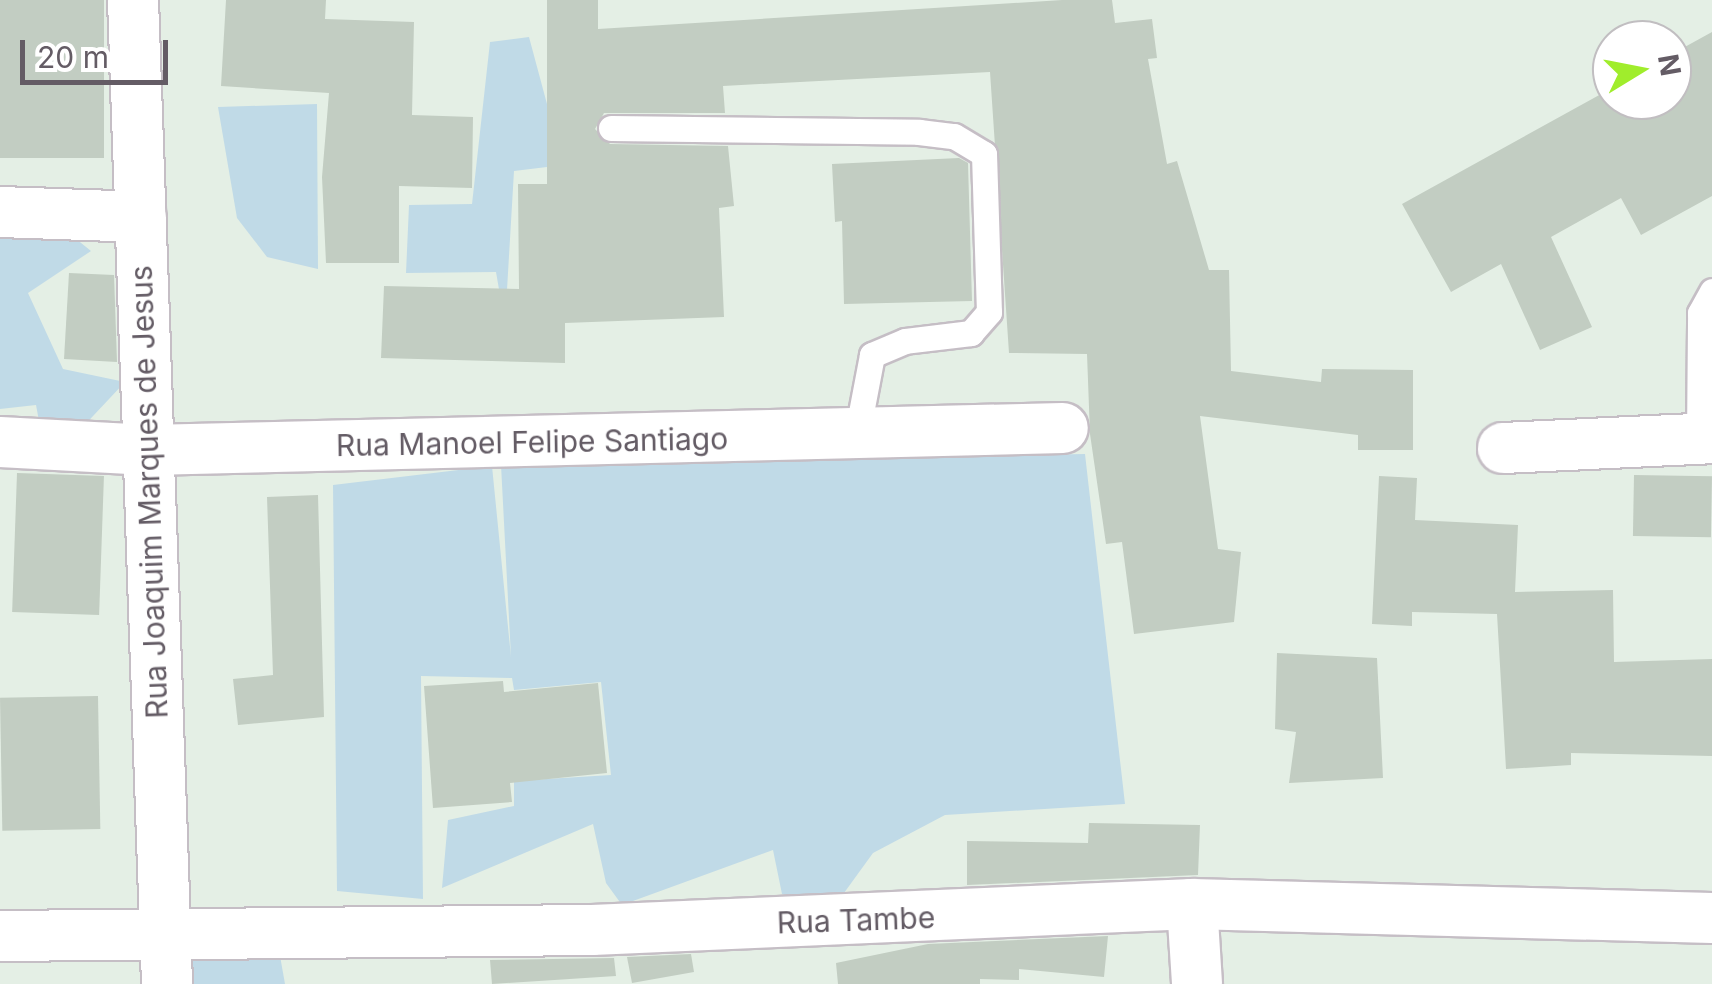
<!DOCTYPE html>
<style>
body{margin:0}
#map{position:relative;width:1712px;height:984px;overflow:hidden;background:#e4efe5;font-family:Inter,sans-serif}
div>[style]{position:absolute}
[style*='--x']{left:calc(var(--x)*1px);top:calc(var(--y)*1px);width:calc(var(--w)*1px);rotate:calc(var(--a)*1deg)}
.green>*{inset:0;background:#c0dae7}
.building>*{inset:0;background:#c2cdc2;transform-origin:0 0}
.roads{filter:drop-shadow(2px 0 #c5bec5) drop-shadow(-2px 0 #c5bec5) drop-shadow(0 2px #c5bec5) drop-shadow(0 -2px #c5bec5)}
.service>*{height:25px;margin:-12.5px;padding:0 12.5px;transform-origin:12.5px;border-radius:12.5px;background:#fff}
.minor>*{height:50px;margin:-25px;padding:0 25px;transform-origin:25px;border-radius:25px;background:#fff}
span{translate:-50% -50%;white-space:nowrap;text-align:center;line-height:1.15;-webkit-text-stroke:10px #fff;paint-order:stroke}
.street-label{font-size:30px;color:#645c65}
.north{position:absolute;left:1592px;top:20px;width:100px;height:100px;box-sizing:border-box;background:#fff;border:2px solid #c1bec1;border-radius:50%;rotate:80deg;font-size:28px;font-weight:700;line-height:40px;text-align:center;color:#645c65}
.north::after{content:'';display:block;margin:auto;width:35px;height:45px;background:#a0ed2c;clip-path:polygon(50% 0,100% 100%,50% 72%,0 100%)}
.scale{position:absolute;left:20px;top:40px;width:148px;height:45px;box-sizing:border-box;border:5px solid #645c65;border-top:0;padding-left:12px;font-size:30px;line-height:35px;white-space:nowrap;color:#645c65;-webkit-text-stroke:8px #fff;paint-order:stroke}
</style>
<div id="map">
<div class="green">
<div style="clip-path:polygon(529px 37px,558px 145px,547px 167px,514px 171px,505px 324px,496px 272px,406px 273px,409px 205px,472px 204px,490px 42px)"></div>
<div style="clip-path:polygon(317px 104px,318px 269px,267px 257px,237px 218px,218px 107px)"></div>
<div style="clip-path:polygon(0 233px,70px 234px,91px 251px,28px 293px,63px 369px,125px 382px,78px 432px,39px 421px,36px 405px,0 409px)"></div>
<div style="clip-path:polygon(1085px 454px,1125px 804px,945px 815px,873px 853px,836px 904px,782px 894px,773px 850px,622px 905px,606px 883px,593px 824px,442px 888px,448px 820px,514px 806px,514px 781px,611px 775px,601px 682px,514px 690px,512px 678px,421px 676px,423px 899px,337px 891px,333px 485px,492px 466px,511px 657px,501px 465px)"></div>
<div style="clip-path:polygon(208px 909px,277px 939px,285px 984px,185px 984px,186px 923px)"></div>
</div>
<div class="building">
<div style="left:0;top:0;width:104px;height:158px"></div>
<div style="clip-path:polygon(226px 0,326px 0,325px 19px,414px 22px,412px 115px,473px 117px,472px 188px,399px 186px,399px 263px,326px 263px,322px 177px,329px 93px,221px 86px)"></div>
<div style="clip-path:polygon(547px 0,598px 0,598px 29px,1062px 0,1112px 0,1115px 23px,1152px 19px,1157px 58px,1148px 59px,1167px 164px,1177px 161px,1209px 270px,1229px 270px,1231px 371px,1321px 382px,1322px 369px,1413px 370px,1413px 450px,1358px 450px,1358px 435px,1200px 416px,1218px 549px,1241px 552px,1234px 622px,1134px 634px,1122px 542px,1106px 544px,1090px 434px,1087px 354px,1009px 353px,990px 72px,723px 86px,725px 113px,604px 113px,595px 129px,610px 144px,728px 146px,734px 206px,719px 208px,724px 317px,565px 323px,565px 363px,381px 358px,384px 286px,519px 289px,518px 184px,547px 184px)"></div>
<div style="clip-path:polygon(1712px 32px,1712px 196px,1641px 235px,1621px 198px,1551px 237px,1592px 327px,1540px 350px,1501px 264px,1451px 292px,1402px 204px,1612px 88px,1612px 100px,1672px 100px,1672px 54px)"></div>
<div style="clip-path:polygon(959px 158px,968px 163px,972px 301px,844px 304px,842px 221px,835px 222px,832px 164px)"></div>
<div style="clip-path:polygon(69px 273px,114px 275px,117px 362px,64px 359px)"></div>
<div style="left:17px;top:473px;width:87px;height:139px;rotate:2deg"></div>
<div style="left:1634px;top:475px;width:78px;height:61px;rotate:1deg"></div>
<div style="clip-path:polygon(1379px 476px,1417px 478px,1415px 520px,1518px 525px,1515px 592px,1613px 590px,1614px 662px,1712px 659px,1712px 756px,1571px 753px,1571px 765px,1506px 769px,1497px 614px,1412px 612px,1412px 626px,1372px 624px)"></div>
<div style="clip-path:polygon(318px 495px,324px 717px,238px 725px,233px 679px,273px 675px,267px 497px)"></div>
<div style="clip-path:polygon(1277px 653px,1377px 658px,1383px 778px,1289px 783px,1296px 732px,1275px 729px)"></div>
<div style="clip-path:polygon(503px 681px,504px 692px,598px 683px,607px 773px,510px 783px,512px 802px,433px 808px,424px 686px)"></div>
<div style="left:98px;top:696px;width:133px;height:98px;rotate:89deg"></div>
<div style="clip-path:polygon(1089px 823px,1200px 825px,1198px 875px,967px 885px,967px 841px,1088px 843px)"></div>
<div style="clip-path:polygon(1108px 936px,1104px 977px,1019px 969px,1019px 980px,980px 979px,980px 984px,838px 984px,836px 963px,928px 944px)"></div>
<div style="clip-path:polygon(691px 954px,694px 972px,632px 983px,627px 957px)"></div>
<div style="clip-path:polygon(614px 958px,616px 976px,492px 984px,490px 960px)"></div>
</div>
<div class="roads">
<div class="service">
<div style="--x:611;--y:128;--w:308;--a:0.7"></div>
<div style="--x:919;--y:132;--w:35;--a:7"></div>
<div style="--x:954;--y:136;--w:35;--a:31"></div>
<div style="--x:984;--y:154;--w:158;--a:88.2"></div>
<div style="--x:989;--y:312;--w:28;--a:131"></div>
<div style="--x:971;--y:333;--w:66;--a:173.1"></div>
<div style="--x:905;--y:341;--w:36;--a:157"></div>
<div style="--x:872;--y:355;--w:80;--a:100.8"></div>
<div style="--x:1699;--y:439;--w:126;--a:-89.5"></div>
<div style="--x:1700;--y:313;--w:25;--a:-61"></div>
</div>
<div class="minor">
<div style="--x:133;--y:0;--w:985;--a:88.02"></div>
<div style="--x:0;--y:212;--w:141;--a:2"></div>
<div style="--x:0;--y:442;--w:149;--a:3.1"></div>
<div style="--x:149;--y:450;--w:914;--a:-1.38"></div>
<div style="--x:1503;--y:448;--w:209;--a:-2.7"></div>
<div style="--x:1192;--y:904;--w:80;--a:86.4"></div>
<div style="--x:0;--y:936;--w:592;--a:-0.58"></div>
<div style="--x:592;--y:930;--w:601;--a:-2.48"></div>
<div style="--x:1192;--y:904;--w:520;--a:1.54"></div>
</div>
</div>
<div class="street-label">
<span style="left:532px;top:442px;rotate:-1deg">Rua Manoel Felipe Santiago</span>
<span style="left:149px;top:492px;rotate:-92deg">Rua Joaquim Marques de Jesus</span>
<span style="left:856px;top:920px;rotate:-2deg">Rua Tambe</span>
</div>
<div class="north">N</div>
<div class="scale">20 m</div>
</div>
